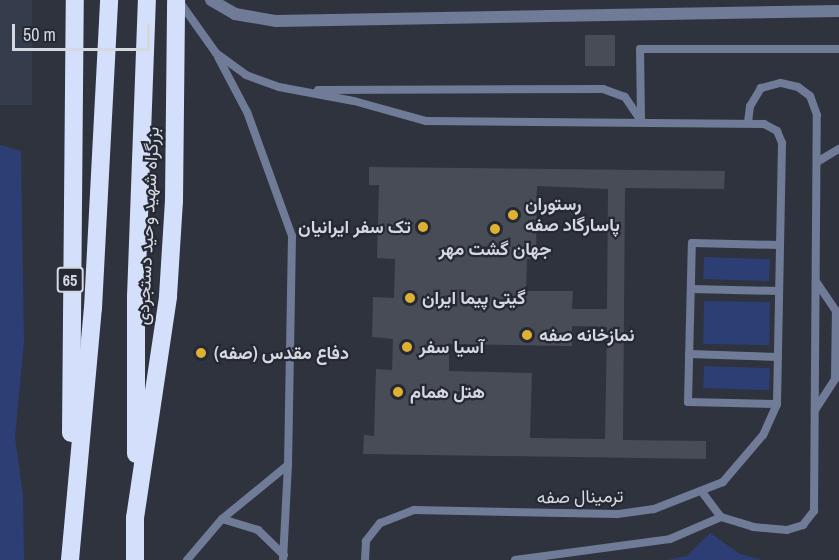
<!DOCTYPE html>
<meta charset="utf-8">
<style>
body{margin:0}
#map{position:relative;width:839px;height:560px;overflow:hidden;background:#2f333e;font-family:"Archivo Narrow",Vazirmatn,sans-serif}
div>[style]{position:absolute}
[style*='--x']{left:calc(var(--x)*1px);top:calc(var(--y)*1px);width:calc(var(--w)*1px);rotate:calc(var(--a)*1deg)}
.built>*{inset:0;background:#353c4c;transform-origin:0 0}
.green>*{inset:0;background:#2c3e74;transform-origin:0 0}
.building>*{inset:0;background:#474c57;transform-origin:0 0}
.lane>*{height:8px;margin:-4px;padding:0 4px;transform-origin:4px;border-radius:4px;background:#707b97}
.street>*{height:12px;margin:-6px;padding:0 6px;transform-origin:6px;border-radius:6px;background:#707b97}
.highway>*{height:18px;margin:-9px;padding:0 9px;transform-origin:9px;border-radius:9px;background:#d4dffb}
.dots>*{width:16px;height:16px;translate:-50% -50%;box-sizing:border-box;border:3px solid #252934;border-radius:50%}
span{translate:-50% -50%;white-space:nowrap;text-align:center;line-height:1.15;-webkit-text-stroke:4.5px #252934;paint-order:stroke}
.shield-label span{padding:2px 4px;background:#252934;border:2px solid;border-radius:4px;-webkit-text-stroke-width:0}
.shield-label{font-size:16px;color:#d5d8df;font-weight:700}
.poi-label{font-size:18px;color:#d5d8df;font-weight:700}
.left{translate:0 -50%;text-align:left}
.right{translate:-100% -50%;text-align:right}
.street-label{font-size:18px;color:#d5d8df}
.scale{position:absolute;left:12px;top:24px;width:138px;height:27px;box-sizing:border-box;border:3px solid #d5d8df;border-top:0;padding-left:8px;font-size:18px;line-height:21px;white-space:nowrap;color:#d5d8df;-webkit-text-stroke:4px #252934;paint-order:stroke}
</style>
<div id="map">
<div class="built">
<div style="left:0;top:0;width:32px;height:105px"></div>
</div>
<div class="green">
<div style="clip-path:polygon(0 145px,21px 151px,24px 342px,15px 437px,23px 495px,24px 560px,0 560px)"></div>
<div style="left:704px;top:257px;width:66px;height:22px;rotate:2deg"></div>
<div style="left:704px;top:301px;width:66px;height:43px;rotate:1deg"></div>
<div style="left:704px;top:366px;width:66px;height:22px;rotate:2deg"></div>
<div style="clip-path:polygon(710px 533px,740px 554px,762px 560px,667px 560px,687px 556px)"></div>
</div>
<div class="building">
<div style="left:585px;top:35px;width:30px;height:31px"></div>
<div style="clip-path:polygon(evenodd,369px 167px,725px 171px,724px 189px,625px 188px,623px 440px,706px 441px,706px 459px,363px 454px,364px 435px,374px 436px,376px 369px,392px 370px,393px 339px,372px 337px,373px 297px,394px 298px,395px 259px,377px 258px,379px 185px,369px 185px,369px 167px,537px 186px,608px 189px,607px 309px,572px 309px,573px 291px,526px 291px,527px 259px,536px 259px,537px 186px,369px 167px,572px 326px,607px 327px,605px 439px,530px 438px,532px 373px,449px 371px,449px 344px,572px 346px,572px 326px)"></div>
</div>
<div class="lane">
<div style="--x:179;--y:1;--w:64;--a:54.6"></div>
<div style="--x:216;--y:53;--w:37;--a:36"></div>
<div style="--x:246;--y:75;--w:35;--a:20"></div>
<div style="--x:279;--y:87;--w:76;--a:10.6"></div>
<div style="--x:354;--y:101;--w:75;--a:15.5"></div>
<div style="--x:426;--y:121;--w:338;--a:0.5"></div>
<div style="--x:764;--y:124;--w:15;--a:28"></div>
<div style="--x:777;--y:131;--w:13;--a:67"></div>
<div style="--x:782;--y:143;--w:261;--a:91.1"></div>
<div style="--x:777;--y:404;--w:34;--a:114"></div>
<div style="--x:763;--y:435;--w:62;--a:130.4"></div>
<div style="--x:723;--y:482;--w:74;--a:158.6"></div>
<div style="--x:654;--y:509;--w:37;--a:172"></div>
<div style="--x:617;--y:514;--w:203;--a:-178.9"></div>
<div style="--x:414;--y:510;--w:36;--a:159"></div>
<div style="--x:380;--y:523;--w:23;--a:128"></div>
<div style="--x:366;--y:541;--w:19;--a:93"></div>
<div style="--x:318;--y:90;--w:285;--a:-0.2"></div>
<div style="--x:603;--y:89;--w:23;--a:20"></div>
<div style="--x:625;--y:97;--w:29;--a:56"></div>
<div style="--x:641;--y:119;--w:70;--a:-90.8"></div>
<div style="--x:640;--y:49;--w:199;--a:0"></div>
<div style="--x:817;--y:162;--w:26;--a:-31"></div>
<div style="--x:691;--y:289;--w:88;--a:1.3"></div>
<div style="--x:689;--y:354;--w:89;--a:1.9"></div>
<div style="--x:777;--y:404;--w:89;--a:-178.7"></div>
<div style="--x:688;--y:402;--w:159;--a:-88.6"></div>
<div style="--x:692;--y:243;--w:87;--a:1.3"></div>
<div style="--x:815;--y:410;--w:37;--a:-57"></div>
<div style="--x:835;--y:379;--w:68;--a:-89.2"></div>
<div style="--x:836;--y:311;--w:36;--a:-124"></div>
<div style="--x:702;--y:492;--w:31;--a:53"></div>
<div style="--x:222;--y:519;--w:38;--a:17"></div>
<div style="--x:258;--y:530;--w:36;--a:44"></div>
<div style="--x:187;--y:560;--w:54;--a:-49.5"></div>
<div style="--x:222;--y:519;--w:85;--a:-39.3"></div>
<div style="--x:288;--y:465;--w:229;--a:-89"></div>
<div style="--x:292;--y:236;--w:132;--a:-109.9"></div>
<div style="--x:247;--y:112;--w:62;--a:-117.8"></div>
<div style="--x:283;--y:560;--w:95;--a:-87"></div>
<div style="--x:515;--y:560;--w:156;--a:-7.7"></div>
<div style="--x:670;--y:539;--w:56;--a:-23.3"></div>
<div style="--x:721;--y:517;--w:34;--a:17"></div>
<div style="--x:753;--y:527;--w:34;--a:5"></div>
<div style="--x:787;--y:530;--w:17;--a:-17"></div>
<div style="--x:803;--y:525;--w:18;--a:-52"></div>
<div style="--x:814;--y:511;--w:396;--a:-89.6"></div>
<div style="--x:817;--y:115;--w:20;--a:-110"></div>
<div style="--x:810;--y:96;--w:15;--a:-143"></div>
<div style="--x:798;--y:87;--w:18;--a:-167"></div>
<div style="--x:780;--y:83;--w:20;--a:165"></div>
<div style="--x:761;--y:88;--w:21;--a:121"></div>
<div style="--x:750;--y:106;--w:17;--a:97"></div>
</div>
<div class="street">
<div style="--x:211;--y:0;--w:28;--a:30"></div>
<div style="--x:235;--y:14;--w:42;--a:9.7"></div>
<div style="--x:276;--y:21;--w:563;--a:-1.02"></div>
</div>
<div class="highway">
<div style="--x:71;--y:433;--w:433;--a:-89.5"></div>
<div style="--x:136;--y:454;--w:157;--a:-90"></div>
<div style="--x:136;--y:297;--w:297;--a:-87.9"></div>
<div style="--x:70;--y:560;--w:253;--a:-84.8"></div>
<div style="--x:93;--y:308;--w:308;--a:-87"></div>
<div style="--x:135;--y:560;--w:42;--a:-90"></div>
<div style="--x:135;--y:518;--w:224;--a:-81.5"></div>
<div style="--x:168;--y:296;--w:95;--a:-86.4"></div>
<div style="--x:174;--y:201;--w:201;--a:-89.4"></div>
</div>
<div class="dots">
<div style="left:513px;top:215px;background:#deb133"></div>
<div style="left:423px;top:227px;background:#deb133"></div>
<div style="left:495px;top:229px;background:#deb133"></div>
<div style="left:410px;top:298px;background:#deb133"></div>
<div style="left:527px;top:335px;background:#deb133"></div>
<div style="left:407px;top:347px;background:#deb133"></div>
<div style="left:201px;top:353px;background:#deb133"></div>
<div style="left:398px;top:392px;background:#deb133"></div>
</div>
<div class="shield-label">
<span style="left:70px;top:280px">65</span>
</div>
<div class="poi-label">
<span class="left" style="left:525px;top:215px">رستوران<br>پاسارگاد صفه</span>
<span class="right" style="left:411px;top:227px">تک سفر ایرانیان</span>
<span style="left:495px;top:249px">جهان گشت مهر</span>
<span class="left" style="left:422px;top:298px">گیتی پیما ایران</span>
<span class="left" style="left:539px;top:335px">نمازخانه صفه</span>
<span class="left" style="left:419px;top:347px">آسیا سفر</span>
<span class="left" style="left:214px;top:353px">دفاع مقدس (صفه)</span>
<span class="left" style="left:410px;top:392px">هتل همام</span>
</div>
<div class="street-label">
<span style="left:148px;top:226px;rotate:-87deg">بزرگراه شهید وحید دستجردی</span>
<span style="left:580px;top:497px;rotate:-1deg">ترمینال صفه</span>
</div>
<div class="scale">50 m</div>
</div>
